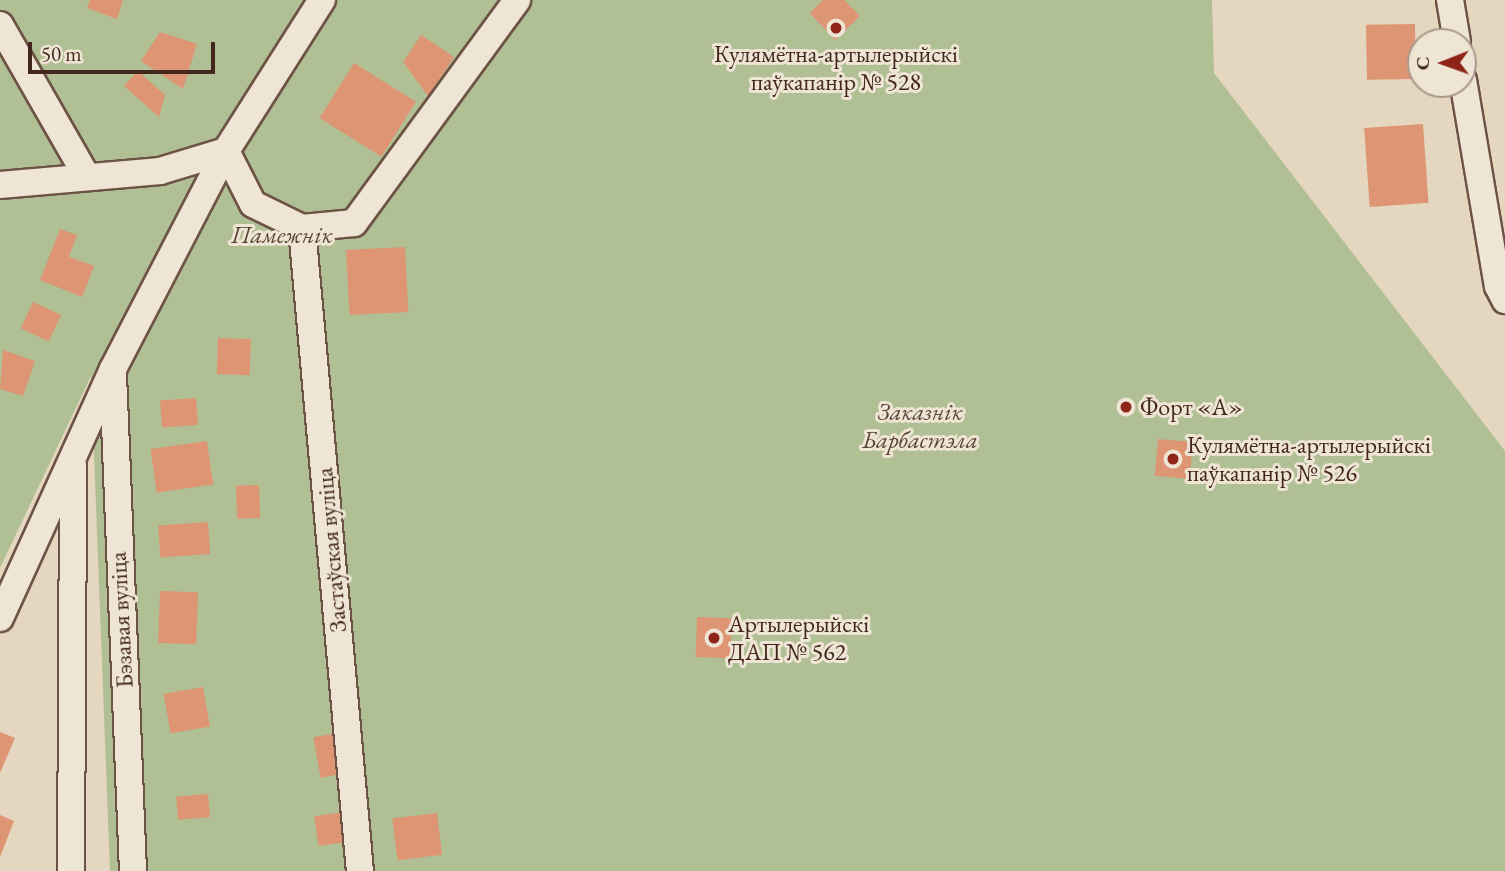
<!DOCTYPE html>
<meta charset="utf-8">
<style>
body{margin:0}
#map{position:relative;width:1505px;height:871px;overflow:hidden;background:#e5d7bf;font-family:"EB Garamond",serif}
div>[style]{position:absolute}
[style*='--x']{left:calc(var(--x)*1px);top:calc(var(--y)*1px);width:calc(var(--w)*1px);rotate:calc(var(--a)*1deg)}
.green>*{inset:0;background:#b1bf95}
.building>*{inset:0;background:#de9573;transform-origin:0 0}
.roads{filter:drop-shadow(2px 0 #6c5345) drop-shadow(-2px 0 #6c5345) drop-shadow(0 2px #6c5345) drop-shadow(0 -2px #6c5345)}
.minor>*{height:26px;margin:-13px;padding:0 13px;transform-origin:13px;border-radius:13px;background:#eee5d5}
.dots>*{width:19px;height:19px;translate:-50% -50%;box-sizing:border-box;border:4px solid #eee5d5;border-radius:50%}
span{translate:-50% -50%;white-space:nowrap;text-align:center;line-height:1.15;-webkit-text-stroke:6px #eee5d5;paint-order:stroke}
.poi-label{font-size:24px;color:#44271c}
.left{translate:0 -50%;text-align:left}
.park-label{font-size:24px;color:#5a4534;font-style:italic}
.street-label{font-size:24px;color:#44271c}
.north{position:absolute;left:1407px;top:28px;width:70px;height:70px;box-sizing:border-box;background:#eee5d5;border:2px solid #aa998b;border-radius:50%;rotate:269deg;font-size:19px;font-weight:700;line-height:28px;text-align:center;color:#44271c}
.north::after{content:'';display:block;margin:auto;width:24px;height:32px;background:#8f2418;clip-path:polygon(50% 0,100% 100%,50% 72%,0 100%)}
.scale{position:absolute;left:28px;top:42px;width:187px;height:32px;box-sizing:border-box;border:4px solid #44271c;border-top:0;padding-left:9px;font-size:21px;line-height:24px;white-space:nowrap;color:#44271c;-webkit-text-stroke:5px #eee5d5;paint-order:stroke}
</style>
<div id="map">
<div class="green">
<div style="clip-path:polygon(0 0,1212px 0,1214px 73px,1505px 451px,1505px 871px,110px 871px,91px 376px,0 568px)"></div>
</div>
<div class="building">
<div style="clip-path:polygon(90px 0,123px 0,117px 19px,87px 8px)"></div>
<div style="clip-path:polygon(823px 0,844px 0,860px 16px,835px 40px,810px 13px)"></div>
<div style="left:1415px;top:24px;width:55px;height:49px;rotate:89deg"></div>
<div style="clip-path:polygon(160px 32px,197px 44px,183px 89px,141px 61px)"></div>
<div style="clip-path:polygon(421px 35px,454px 57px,428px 96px,403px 62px)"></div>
<div style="left:354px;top:63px;width:73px;height:65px;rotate:32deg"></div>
<div style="clip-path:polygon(138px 71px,165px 95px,159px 117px,124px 86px)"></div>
<div style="left:1423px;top:124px;width:79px;height:59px;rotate:86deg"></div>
<div style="clip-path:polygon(60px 229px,77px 235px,69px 257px,94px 266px,82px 297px,40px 280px)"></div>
<div style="left:405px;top:247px;width:65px;height:59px;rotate:87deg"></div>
<div style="left:33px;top:302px;width:31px;height:29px;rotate:25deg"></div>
<div style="left:218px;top:338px;width:33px;height:36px;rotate:2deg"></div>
<div style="clip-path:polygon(3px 350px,35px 361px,23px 396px,0 389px)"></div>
<div style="left:196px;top:398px;width:27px;height:36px;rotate:86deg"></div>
<div style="left:1158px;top:439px;width:35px;height:37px;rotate:5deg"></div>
<div style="left:207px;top:441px;width:44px;height:57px;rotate:82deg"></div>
<div style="left:259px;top:485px;width:33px;height:23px;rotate:88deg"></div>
<div style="left:208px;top:522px;width:32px;height:50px;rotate:86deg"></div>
<div style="left:160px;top:591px;width:38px;height:52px;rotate:2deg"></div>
<div style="left:697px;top:617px;width:35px;height:40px;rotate:2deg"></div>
<div style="left:203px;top:687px;width:40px;height:40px;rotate:80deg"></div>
<div style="clip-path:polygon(0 732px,15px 738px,0 773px)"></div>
<div style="left:338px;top:733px;width:41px;height:25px;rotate:80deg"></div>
<div style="left:208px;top:794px;width:23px;height:32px;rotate:85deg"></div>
<div style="left:344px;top:812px;width:30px;height:30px;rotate:82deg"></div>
<div style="left:437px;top:813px;width:42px;height:45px;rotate:83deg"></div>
<div style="clip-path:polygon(0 815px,14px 821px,0 857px)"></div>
</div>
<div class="roads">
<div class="minor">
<div style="--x:1450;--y:0;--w:43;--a:80.5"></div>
<div style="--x:0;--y:25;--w:175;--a:60.2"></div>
<div style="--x:1463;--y:80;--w:209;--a:80.4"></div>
<div style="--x:1498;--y:286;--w:16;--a:63"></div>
<div style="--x:0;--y:185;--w:161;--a:-5"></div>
<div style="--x:160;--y:171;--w:69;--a:-16.9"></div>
<div style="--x:226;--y:151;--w:59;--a:63"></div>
<div style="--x:253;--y:204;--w:55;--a:26.1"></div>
<div style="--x:302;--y:228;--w:52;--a:-5.5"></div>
<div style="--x:354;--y:223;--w:276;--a:-53.8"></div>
<div style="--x:302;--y:228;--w:646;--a:84.85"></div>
<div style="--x:113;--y:374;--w:497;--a:87.7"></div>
<div style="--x:0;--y:618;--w:273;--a:-65.6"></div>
<div style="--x:113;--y:369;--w:246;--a:-62.6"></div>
<div style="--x:226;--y:151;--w:179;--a:-57.6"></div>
<div style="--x:71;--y:871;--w:406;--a:-89.7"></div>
</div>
</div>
<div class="dots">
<div style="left:836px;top:28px;background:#8f2418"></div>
<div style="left:1126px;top:407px;background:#8f2418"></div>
<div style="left:1173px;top:459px;background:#8f2418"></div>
<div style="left:714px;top:638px;background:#8f2418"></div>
</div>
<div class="poi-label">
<span style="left:836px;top:68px">Кулямётна-артылерыйскі<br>паўкапанір № 528</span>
<span class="left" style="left:1140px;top:407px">Форт «А»</span>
<span class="left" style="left:1187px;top:459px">Кулямётна-артылерыйскі<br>паўкапанір № 526</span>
<span class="left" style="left:728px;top:638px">Артылерыйскі<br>ДАП № 562</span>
</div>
<div class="park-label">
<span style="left:282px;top:235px">Памежнік</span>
<span style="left:920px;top:426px">Заказнік<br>Барбастэла</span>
</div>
<div class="street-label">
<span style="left:331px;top:550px;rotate:-95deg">Застаўская вуліца</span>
<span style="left:121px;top:620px;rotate:-93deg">Бэзавая вуліца</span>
</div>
<div class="north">С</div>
<div class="scale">50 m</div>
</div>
